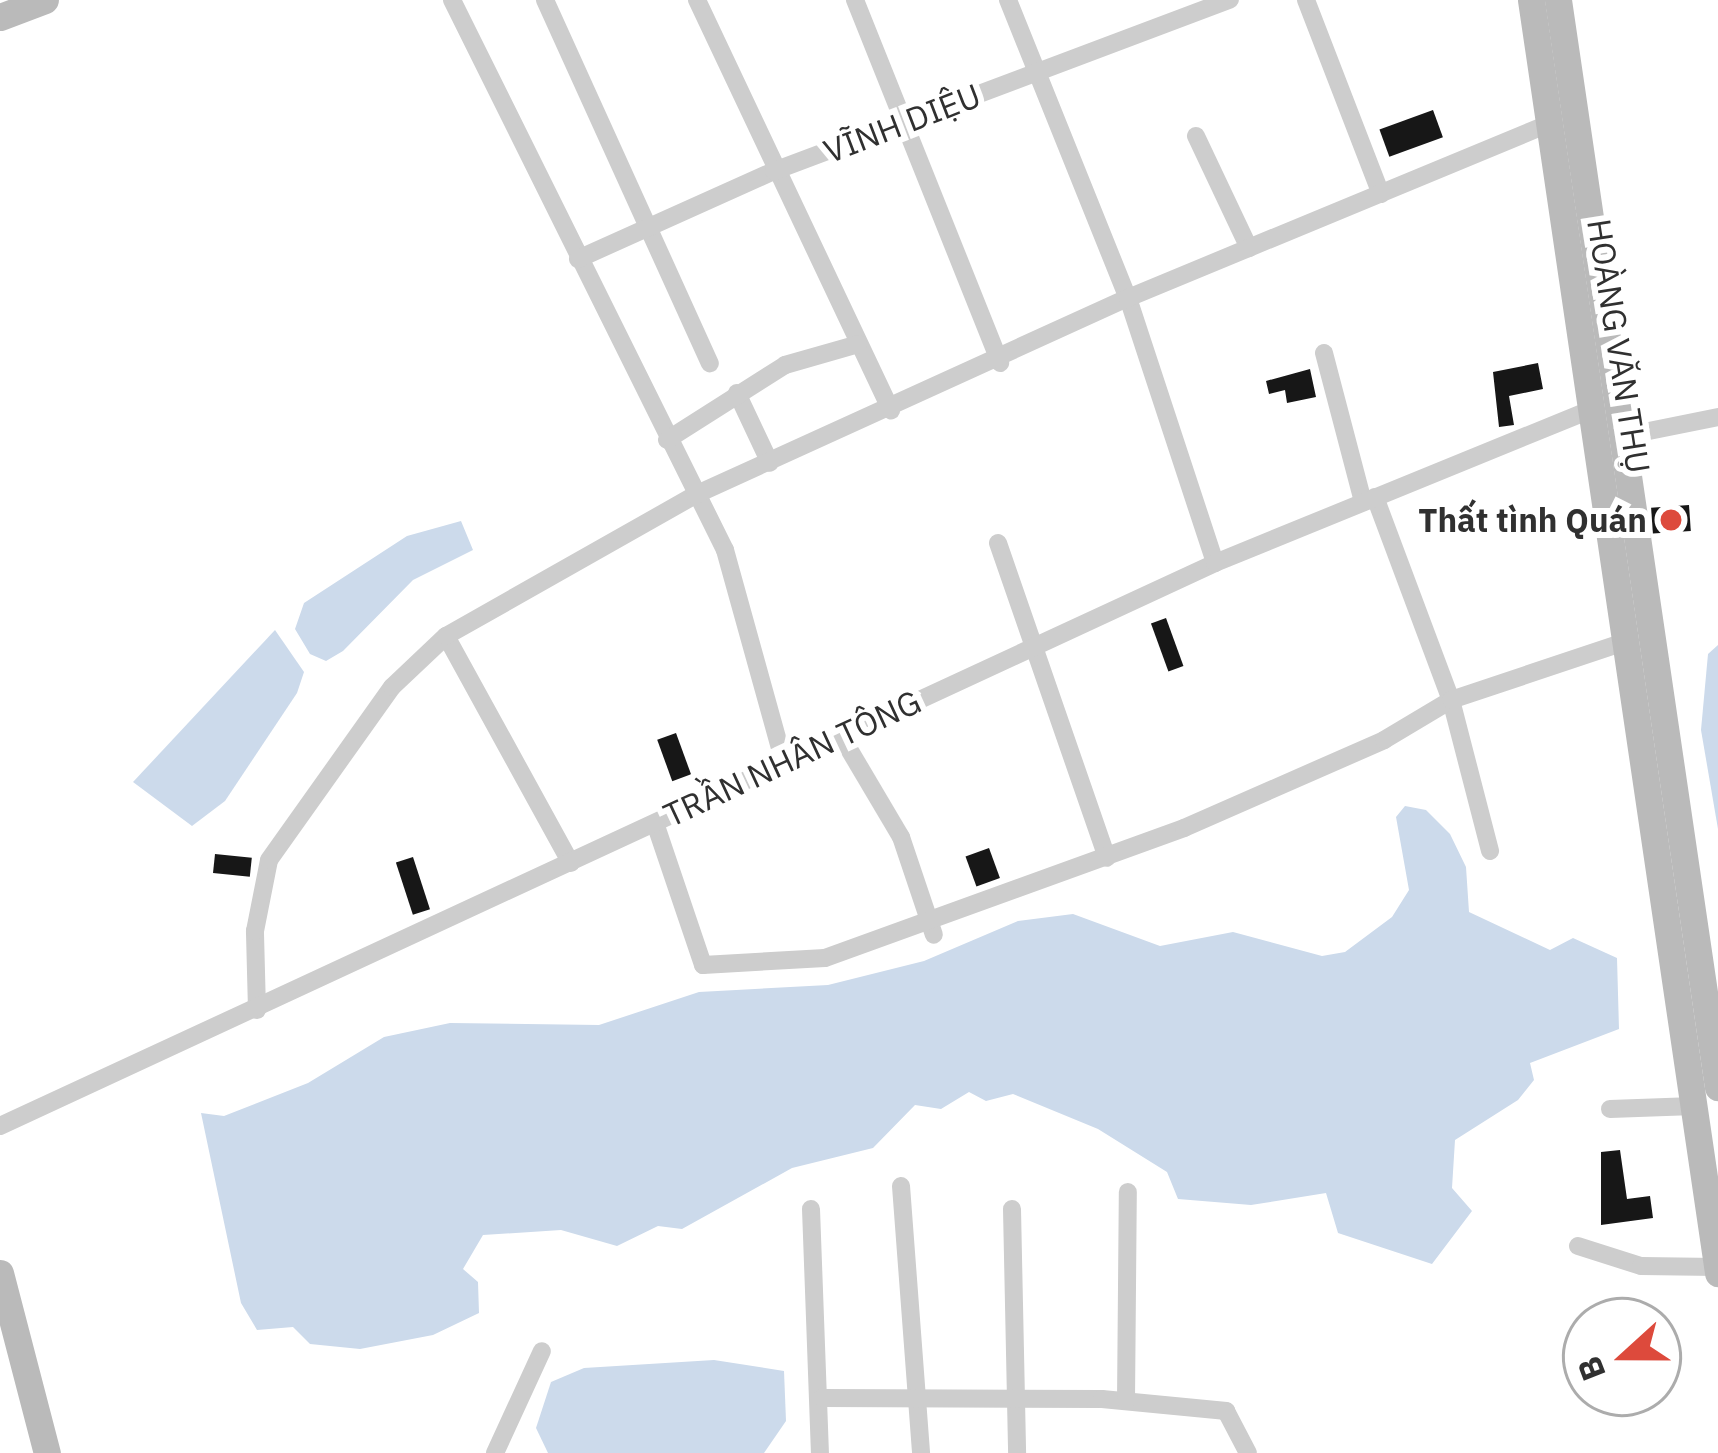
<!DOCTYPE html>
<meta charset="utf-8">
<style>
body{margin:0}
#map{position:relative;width:1718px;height:1453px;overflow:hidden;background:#fff;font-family:"IBM Plex Sans",sans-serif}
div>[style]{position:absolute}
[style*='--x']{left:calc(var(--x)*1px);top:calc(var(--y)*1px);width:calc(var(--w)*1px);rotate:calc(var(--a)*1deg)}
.water>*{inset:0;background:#ccdaeb}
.building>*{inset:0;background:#171717;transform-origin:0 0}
.street>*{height:18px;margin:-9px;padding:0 9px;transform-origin:9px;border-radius:9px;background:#cdcdcd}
.secondary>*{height:27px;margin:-13.5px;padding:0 13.5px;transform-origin:13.5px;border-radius:13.5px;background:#bababa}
.dots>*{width:33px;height:33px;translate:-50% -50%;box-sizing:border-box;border:6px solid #fff;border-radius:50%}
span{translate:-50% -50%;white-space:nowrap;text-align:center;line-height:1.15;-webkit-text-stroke:12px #fff;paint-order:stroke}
.street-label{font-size:33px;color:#303030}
.poi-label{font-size:33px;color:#303030;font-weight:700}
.right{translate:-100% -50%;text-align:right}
.north{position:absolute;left:1562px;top:1297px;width:120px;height:120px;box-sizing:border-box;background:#fff;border:3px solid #acacac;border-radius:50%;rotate:249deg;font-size:33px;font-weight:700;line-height:48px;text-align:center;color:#303030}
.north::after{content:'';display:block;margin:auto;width:42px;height:54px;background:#dd4a3c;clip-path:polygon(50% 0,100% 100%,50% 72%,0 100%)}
</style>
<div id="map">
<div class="water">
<div style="clip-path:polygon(461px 521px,473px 550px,413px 580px,343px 651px,326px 661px,310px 654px,295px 629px,304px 603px,407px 536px)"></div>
<div style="clip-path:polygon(275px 630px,304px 672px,297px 693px,225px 801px,192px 826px,133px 782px)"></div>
<div style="clip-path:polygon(1718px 645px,1718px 829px,1701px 730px,1708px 654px)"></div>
<div style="clip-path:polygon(1405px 806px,1426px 810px,1450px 834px,1466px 867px,1469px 912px,1550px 950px,1573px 938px,1617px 958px,1619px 1029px,1530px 1063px,1534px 1080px,1518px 1100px,1455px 1140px,1452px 1188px,1472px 1211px,1432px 1264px,1338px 1233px,1326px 1193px,1251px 1205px,1178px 1199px,1167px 1172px,1098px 1129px,1013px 1094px,986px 1101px,969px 1092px,941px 1109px,915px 1105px,873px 1148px,792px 1168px,682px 1229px,658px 1226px,617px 1246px,561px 1230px,483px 1235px,463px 1269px,478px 1282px,479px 1313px,433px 1335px,360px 1349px,310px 1344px,293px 1327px,257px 1330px,241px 1303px,201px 1113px,224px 1116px,308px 1083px,384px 1037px,450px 1023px,599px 1025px,699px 992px,828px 985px,924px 961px,1018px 921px,1073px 914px,1160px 946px,1233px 932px,1322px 956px,1345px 952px,1392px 917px,1409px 890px,1396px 817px)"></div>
<div style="clip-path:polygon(714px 1360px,784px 1371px,786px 1421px,764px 1453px,548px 1453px,536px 1428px,551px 1382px,584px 1368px)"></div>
</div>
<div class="building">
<div style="left:1433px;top:110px;width:29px;height:57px;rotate:70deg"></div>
<div style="clip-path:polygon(1538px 363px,1543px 389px,1509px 396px,1514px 425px,1499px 427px,1493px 372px)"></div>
<div style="clip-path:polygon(1310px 369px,1316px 397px,1287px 403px,1285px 390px,1269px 394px,1266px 381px)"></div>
<div style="left:1689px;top:505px;width:26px;height:38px;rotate:86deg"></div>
<div style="left:1166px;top:618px;width:51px;height:16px;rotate:70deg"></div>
<div style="left:676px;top:733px;width:44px;height:20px;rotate:70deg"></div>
<div style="left:989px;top:848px;width:32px;height:25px;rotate:70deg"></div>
<div style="left:215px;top:854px;width:37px;height:19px;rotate:6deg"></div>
<div style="left:413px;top:857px;width:55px;height:18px;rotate:72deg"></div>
<div style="clip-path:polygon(1620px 1150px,1627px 1199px,1650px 1196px,1653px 1218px,1601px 1225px,1601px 1152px)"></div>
</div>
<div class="street">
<div style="--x:452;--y:0;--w:614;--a:63.6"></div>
<div style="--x:725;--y:550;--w:225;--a:74.5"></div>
<div style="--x:545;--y:0;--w:399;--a:65.6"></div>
<div style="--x:697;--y:0;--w:454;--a:64.7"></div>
<div style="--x:855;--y:0;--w:391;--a:68.2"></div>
<div style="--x:1008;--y:0;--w:321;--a:68.1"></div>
<div style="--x:1128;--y:298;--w:279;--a:71.8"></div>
<div style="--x:1306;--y:0;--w:208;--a:68.9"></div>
<div style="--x:1196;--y:136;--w:124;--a:64.7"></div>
<div style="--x:578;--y:259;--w:215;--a:-24.2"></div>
<div style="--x:774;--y:171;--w:487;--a:-20.6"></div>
<div style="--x:1324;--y:353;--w:154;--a:75.3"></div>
<div style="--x:737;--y:393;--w:77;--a:64.8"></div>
<div style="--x:1624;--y:436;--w:96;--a:-11.4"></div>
<div style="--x:667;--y:440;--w:140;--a:-32.4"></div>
<div style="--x:785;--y:365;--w:76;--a:-16"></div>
<div style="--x:1375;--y:497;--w:217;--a:69.5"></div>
<div style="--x:1451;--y:700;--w:156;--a:75.5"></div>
<div style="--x:998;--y:543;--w:333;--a:70.9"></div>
<div style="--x:446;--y:636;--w:259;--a:61.2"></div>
<div style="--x:840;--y:734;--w:120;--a:59.4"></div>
<div style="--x:901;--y:837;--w:103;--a:71.4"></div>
<div style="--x:655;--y:823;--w:150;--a:71.3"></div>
<div style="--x:703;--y:965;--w:122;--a:-3.3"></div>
<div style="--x:825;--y:958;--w:382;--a:-19.9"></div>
<div style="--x:1184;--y:828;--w:219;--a:-23.7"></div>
<div style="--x:1384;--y:740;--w:78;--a:-30.8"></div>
<div style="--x:1451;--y:700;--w:186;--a:-18.5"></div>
<div style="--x:257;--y:1010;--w:79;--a:-91.5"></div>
<div style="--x:255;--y:931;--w:72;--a:-78.8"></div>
<div style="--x:269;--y:860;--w:212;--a:-54.6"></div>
<div style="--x:392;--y:687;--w:74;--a:-43.4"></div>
<div style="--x:446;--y:636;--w:286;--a:-29.5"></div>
<div style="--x:695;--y:495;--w:476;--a:-24.5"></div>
<div style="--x:1128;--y:298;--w:456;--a:-22.5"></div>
<div style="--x:1610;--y:1109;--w:84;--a:-2"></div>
<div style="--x:0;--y:1126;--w:1339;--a:-24.86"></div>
<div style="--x:1215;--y:563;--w:408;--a:-22.2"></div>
<div style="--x:901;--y:1186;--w:268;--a:85.7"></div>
<div style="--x:811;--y:1209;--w:244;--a:87.9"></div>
<div style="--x:1012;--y:1209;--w:244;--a:88.8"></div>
<div style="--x:1578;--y:1246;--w:66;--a:17.6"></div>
<div style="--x:1641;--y:1266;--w:76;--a:0.8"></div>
<div style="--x:822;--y:1398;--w:280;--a:0.2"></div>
<div style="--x:1102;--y:1399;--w:125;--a:5.5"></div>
<div style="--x:1226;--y:1411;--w:47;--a:62.4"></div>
<div style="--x:1126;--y:1401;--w:209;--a:-89.5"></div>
<div style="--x:495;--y:1453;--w:112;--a:-65.3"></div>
</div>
<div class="secondary">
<div style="--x:1531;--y:0;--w:1287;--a:81.64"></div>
<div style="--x:1558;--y:0;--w:1099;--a:81.63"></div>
<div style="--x:0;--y:17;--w:48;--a:-20.7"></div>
<div style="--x:0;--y:1273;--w:186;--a:75.4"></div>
</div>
<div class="dots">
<div style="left:1671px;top:520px;background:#dd4a3c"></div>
</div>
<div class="street-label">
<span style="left:902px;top:123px;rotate:-21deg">VĨNH DIỆU</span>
<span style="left:1619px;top:346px;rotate:81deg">HOÀNG VĂN THỤ</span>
<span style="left:792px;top:758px;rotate:-25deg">TRẦN NHÂN TÔNG</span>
</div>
<div class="poi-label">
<span class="right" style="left:1647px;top:520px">Thất tình Quán</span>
</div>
<div class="north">B</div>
</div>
